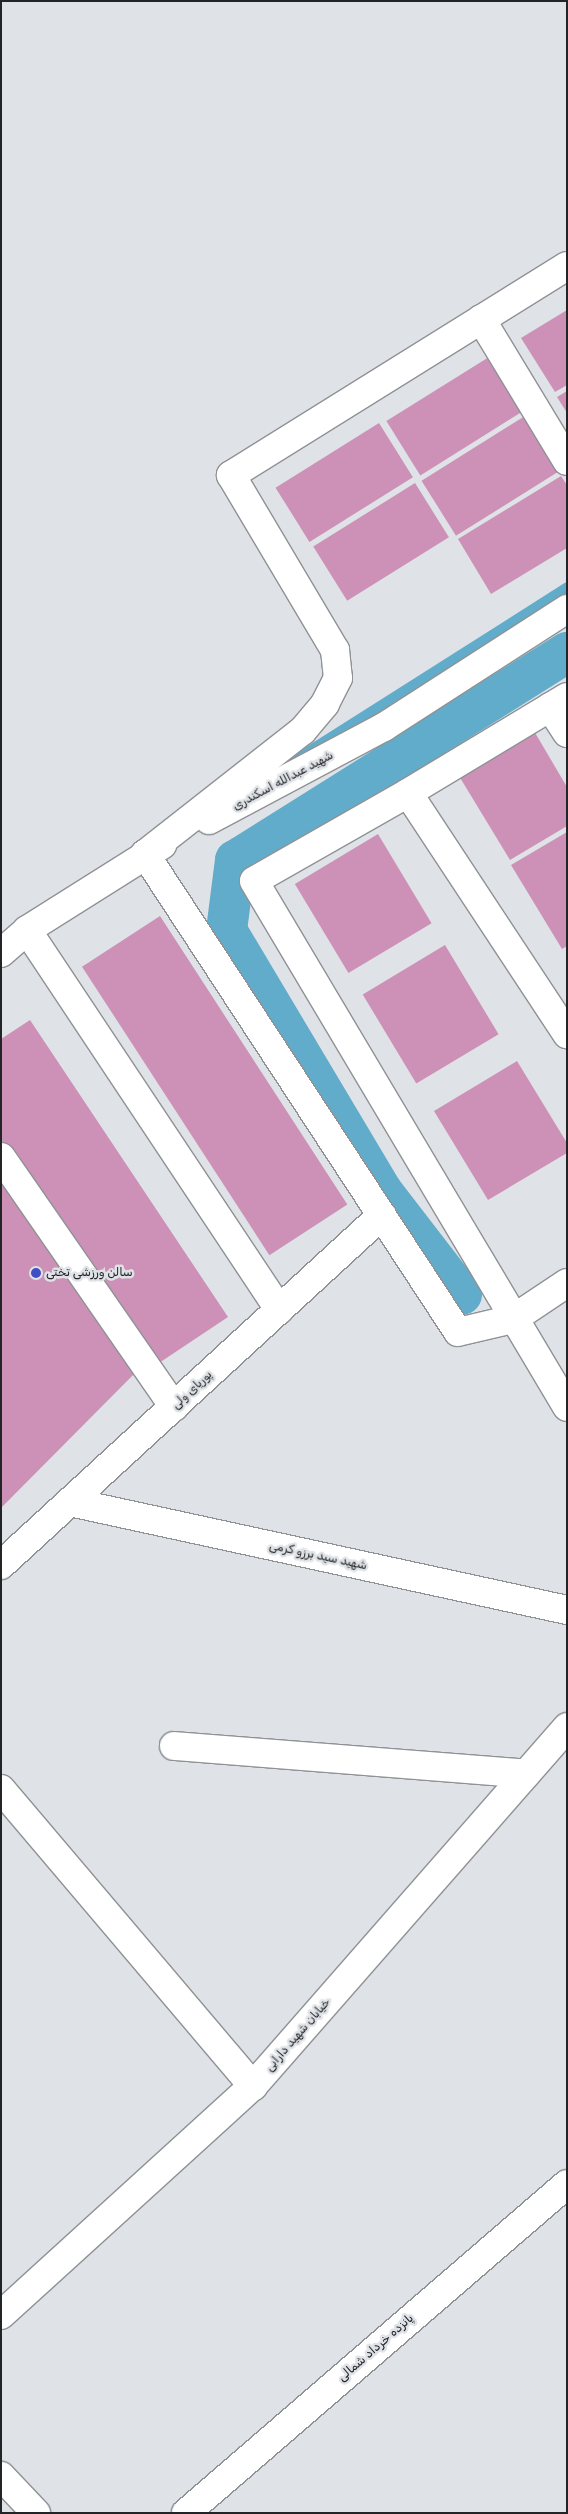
<!DOCTYPE html>
<meta charset="utf-8">
<style>
body{margin:0}
#map{position:relative;width:568px;height:2514px;overflow:hidden;background:#dfe3e7;font-family:Rubik,"Noto Naskh Arabic",sans-serif}
div>[style]{position:absolute}
[style*='--x']{left:calc(var(--x)*1px);top:calc(var(--y)*1px);width:calc(var(--w)*1px);rotate:calc(var(--a)*1deg)}
.stream>*{height:11px;margin:-5.5px;padding:0 5.5px;transform-origin:5.5px;border-radius:5.5px;background:#61acca}
.canal>*{height:41px;margin:-20.5px;padding:0 20.5px;transform-origin:20.5px;border-radius:20.5px;background:#61acca}
.building>*{inset:0;background:#cd91b7;transform-origin:0 0}
.roads{filter:drop-shadow(1px 0 #8f9295) drop-shadow(-1px 0 #8f9295) drop-shadow(0 1px #8f9295) drop-shadow(0 -1px #8f9295)}
.minor>*{height:28px;margin:-14px;padding:0 14px;transform-origin:14px;border-radius:14px;background:#fff}
.major>*{height:28px;margin:-14px;padding:0 14px;transform-origin:14px;border-radius:14px;background:#fff}
.dots>*{width:14px;height:14px;translate:-50% -50%;box-sizing:border-box;border:2px solid #dfe3e7;border-radius:50%}
span{translate:-50% -50%;white-space:nowrap;text-align:center;line-height:1.15;-webkit-text-stroke:5px #dfe3e7;paint-order:stroke}
.street-label{font-size:12px;color:#232426}
.poi-label{font-size:12px;color:#232426}
.left{translate:0 -50%;text-align:left}
.frame{position:absolute;inset:0;border:2px solid #232426;pointer-events:none}
</style>
<div id="map">
<div class="stream">
<div style="--x:290;--y:763;--w:328;--a:-32.4"></div>
<div style="--x:234;--y:843;--w:17;--a:87"></div>
</div>
<div class="canal">
<div style="--x:461;--y:1294;--w:131;--a:-127.6"></div>
<div style="--x:381;--y:1190;--w:303;--a:-120.8"></div>
<div style="--x:226;--y:930;--w:71;--a:-82.7"></div>
<div style="--x:235;--y:860;--w:392;--a:-32.1"></div>
</div>
<div class="building">
<div style="clip-path:polygon(567px 310px,567px 385px,555px 392px,521px 338px)"></div>
<div style="left:489px;top:357px;width:64px;height:121px;rotate:58deg"></div>
<div style="clip-path:polygon(567px 391px,567px 413px,557px 397px)"></div>
<div style="left:525px;top:416px;width:65px;height:122px;rotate:58deg"></div>
<div style="left:379px;top:423px;width:64px;height:122px;rotate:58deg"></div>
<div style="clip-path:polygon(561px 476px,567px 485px,567px 548px,491px 594px,458px 539px)"></div>
<div style="left:415px;top:483px;width:64px;height:120px;rotate:58deg"></div>
<div style="clip-path:polygon(534px 731px,567px 787px,567px 826px,510px 860px,459px 776px)"></div>
<div style="clip-path:polygon(567px 832px,567px 946px,562px 949px,511px 865px)"></div>
<div style="left:378px;top:834px;width:104px;height:97px;rotate:59deg"></div>
<div style="left:160px;top:916px;width:344px;height:93px;rotate:57deg"></div>
<div style="left:445px;top:945px;width:104px;height:96px;rotate:59deg"></div>
<div style="clip-path:polygon(30px 1020px,228px 1317px,153px 1367px,1px 1140px,1px 1039px)"></div>
<div style="clip-path:polygon(517px 1061px,567px 1143px,567px 1153px,488px 1200px,434px 1111px)"></div>
<div style="clip-path:polygon(1px 1179px,141px 1367px,1px 1508px)"></div>
</div>
<div class="roads">
<div class="minor">
<div style="--x:567;--y:266;--w:396;--a:148.1"></div>
<div style="--x:231;--y:475;--w:204;--a:59.3"></div>
<div style="--x:335;--y:650;--w:28;--a:84"></div>
<div style="--x:338;--y:678;--w:29;--a:117"></div>
<div style="--x:325;--y:704;--w:35;--a:130"></div>
<div style="--x:302;--y:731;--w:199;--a:141.9"></div>
<div style="--x:145;--y:854;--w:571;--a:56.78"></div>
<div style="--x:458;--y:1332;--w:57;--a:-13.3"></div>
<div style="--x:513;--y:1319;--w:65;--a:-33.7"></div>
<div style="--x:481;--y:319;--w:166;--a:58.8"></div>
<div style="--x:567;--y:697;--w:186;--a:148.9"></div>
<div style="--x:408;--y:793;--w:177;--a:150.3"></div>
<div style="--x:254;--y:881;--w:612;--a:59.24"></div>
<div style="--x:550;--y:707;--w:31;--a:57"></div>
<div style="--x:408;--y:793;--w:289;--a:56.6"></div>
<div style="--x:209;--y:820;--w:198;--a:-28"></div>
<div style="--x:384;--y:727;--w:218;--a:-32.8"></div>
<div style="--x:27;--y:930;--w:456;--a:56.4"></div>
<div style="--x:1;--y:953;--w:35;--a:-41"></div>
<div style="--x:27;--y:930;--w:160;--a:-32.2"></div>
<div style="--x:1;--y:1157;--w:304;--a:55.3"></div>
<div style="--x:70;--y:1502;--w:509;--a:12.26"></div>
<div style="--x:1;--y:1565;--w:517;--a:-42.57"></div>
<div style="--x:174;--y:1746;--w:353;--a:4.5"></div>
<div style="--x:1;--y:1789;--w:390;--a:49.7"></div>
<div style="--x:1;--y:2315;--w:341;--a:-42.3"></div>
<div style="--x:253;--y:2086;--w:477;--a:-48.8"></div>
</div>
<div class="major">
<div style="--x:1;--y:2476;--w:51;--a:46.6"></div>
<div style="--x:186;--y:2513;--w:503;--a:-40.81"></div>
</div>
</div>
<div class="dots">
<div style="left:36px;top:1273px;background:#3f4fc3"></div>
</div>
<div class="street-label">
<span style="left:283px;top:781px;rotate:-28deg">شهید عبدالله اسکندری</span>
<span style="left:192px;top:1390px;rotate:-43deg">پوریای ولی</span>
<span style="left:318px;top:1556px;rotate:12deg">شهید سید برزو کرمی</span>
<span style="left:298px;top:2035px;rotate:-49deg">خیابان شهید دارابی</span>
<span style="left:376px;top:2348px;rotate:-41deg">پانزده خرداد شمالی</span>
</div>
<div class="poi-label">
<span class="left" style="left:46px;top:1273px">سالن ورزشی تختی</span>
</div>
<div class="frame"></div>
</div>
